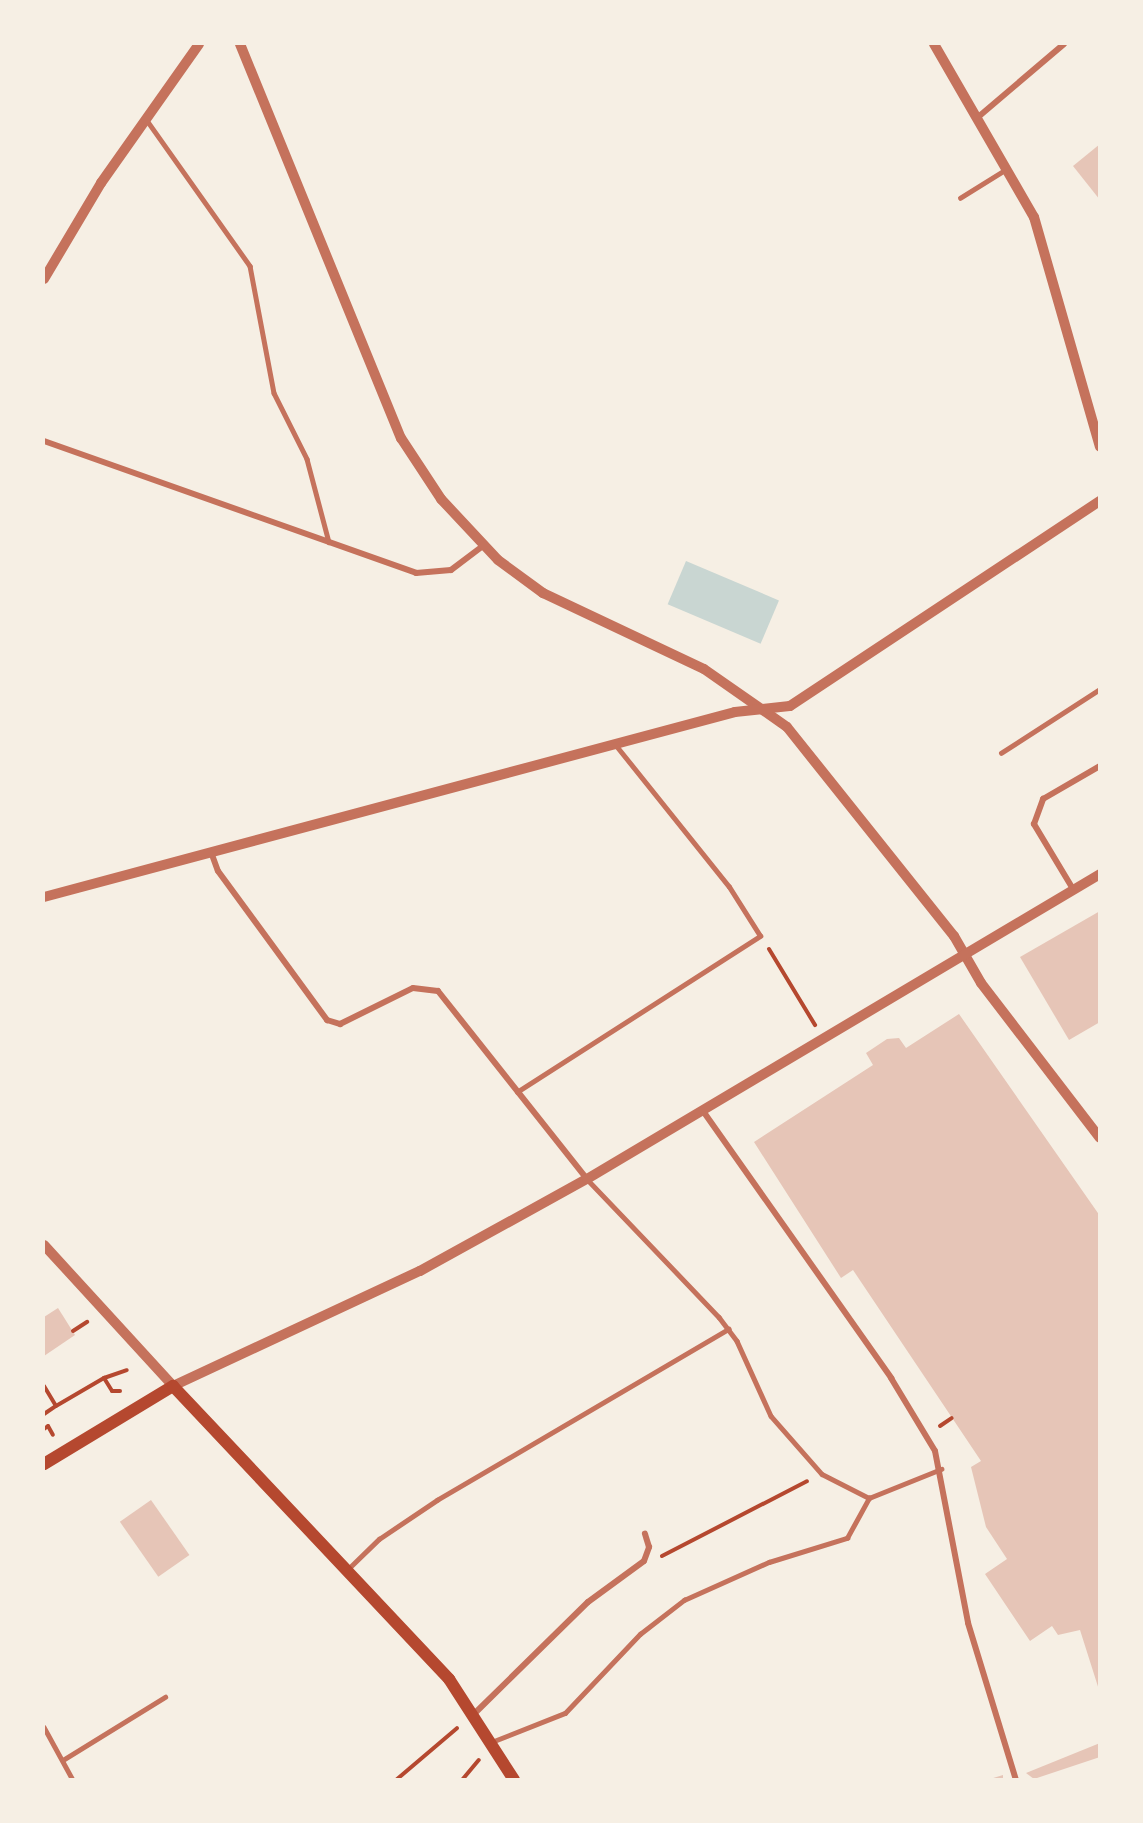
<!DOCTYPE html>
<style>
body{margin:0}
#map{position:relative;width:1143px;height:1823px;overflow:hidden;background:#f6efe4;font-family:Karla,sans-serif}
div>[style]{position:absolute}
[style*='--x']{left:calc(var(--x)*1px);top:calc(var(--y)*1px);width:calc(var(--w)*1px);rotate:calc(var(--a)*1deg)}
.water>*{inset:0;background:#c9d6d2;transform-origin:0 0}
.building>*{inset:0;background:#e6c5b7;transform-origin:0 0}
.path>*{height:4px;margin:-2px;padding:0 2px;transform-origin:2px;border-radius:2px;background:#b5482f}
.service>*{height:4.5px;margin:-2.25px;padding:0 2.25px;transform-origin:2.25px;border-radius:2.25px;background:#c5725c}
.minor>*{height:6px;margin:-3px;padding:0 3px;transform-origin:3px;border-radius:3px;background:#c5725c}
.tertiary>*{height:10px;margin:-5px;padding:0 5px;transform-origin:5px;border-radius:5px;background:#c5725c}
.secondary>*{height:12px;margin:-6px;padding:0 6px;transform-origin:6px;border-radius:6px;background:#b5482f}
span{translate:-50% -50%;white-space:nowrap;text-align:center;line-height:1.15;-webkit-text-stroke:4.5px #f6efe4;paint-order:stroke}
.frame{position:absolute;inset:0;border:45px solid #f6efe4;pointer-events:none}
</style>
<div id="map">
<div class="water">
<div style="left:686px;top:561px;width:101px;height:47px;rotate:23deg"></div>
</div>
<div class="building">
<div style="clip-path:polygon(1100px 144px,1100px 200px,1073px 166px)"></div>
<div style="clip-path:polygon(1100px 911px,1100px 1022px,1069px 1040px,1020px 957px)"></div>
<div style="clip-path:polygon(959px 1014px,1100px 1216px,1100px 1693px,1080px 1630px,1058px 1635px,1052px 1626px,1030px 1641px,985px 1574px,1007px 1559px,986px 1527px,971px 1467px,981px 1461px,853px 1270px,841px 1278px,754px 1142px,873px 1065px,866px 1053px,887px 1039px,899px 1038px,906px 1048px)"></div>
<div style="clip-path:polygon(58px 1308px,75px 1335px,44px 1356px,44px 1317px)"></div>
<div style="left:151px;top:1500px;width:67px;height:38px;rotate:55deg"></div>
<div style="clip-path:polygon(1100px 1743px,1100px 1757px,1034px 1779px,1026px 1773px)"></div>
<div style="clip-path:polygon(1003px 1775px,1003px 1780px,990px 1780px,990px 1779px)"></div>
</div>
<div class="path">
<div style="--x:769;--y:949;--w:89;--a:58.8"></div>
<div style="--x:73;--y:1331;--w:17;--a:-33"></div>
<div style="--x:104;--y:1378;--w:24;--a:-19"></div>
<div style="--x:44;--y:1386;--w:23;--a:59"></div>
<div style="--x:56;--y:1406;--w:56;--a:-30.3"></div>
<div style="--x:104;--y:1378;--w:15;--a:58"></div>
<div style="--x:112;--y:1391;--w:8;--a:0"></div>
<div style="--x:44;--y:1414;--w:14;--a:-34"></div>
<div style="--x:940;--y:1426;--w:14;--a:-34"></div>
<div style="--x:44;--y:1429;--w:5;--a:-37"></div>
<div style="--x:48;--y:1426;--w:10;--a:61"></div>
<div style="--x:662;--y:1556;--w:163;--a:-27.3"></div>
<div style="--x:396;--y:1780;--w:80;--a:-40.4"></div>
<div style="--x:462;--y:1780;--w:26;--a:-50"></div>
</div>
<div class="service">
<div style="--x:146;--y:119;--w:180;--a:54.7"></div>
<div style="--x:250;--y:266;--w:129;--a:79.3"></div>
<div style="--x:274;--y:393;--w:74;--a:63.4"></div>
<div style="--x:307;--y:459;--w:86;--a:75.2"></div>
<div style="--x:960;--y:198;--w:53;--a:-31.9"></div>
<div style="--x:1001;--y:753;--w:118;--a:-32.9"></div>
<div style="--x:517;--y:1092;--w:289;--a:-32.7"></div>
<div style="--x:760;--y:936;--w:58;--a:-122.3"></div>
<div style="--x:729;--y:887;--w:181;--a:-128.7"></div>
<div style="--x:588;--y:1180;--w:190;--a:46.3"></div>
<div style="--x:719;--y:1317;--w:30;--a:53"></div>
<div style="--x:737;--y:1341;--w:82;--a:65.6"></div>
<div style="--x:771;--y:1416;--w:77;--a:48.7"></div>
<div style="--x:822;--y:1474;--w:53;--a:27.1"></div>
<div style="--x:869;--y:1498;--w:78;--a:-21.9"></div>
<div style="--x:348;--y:1569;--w:43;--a:-44.1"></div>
<div style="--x:379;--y:1539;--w:70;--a:-33.9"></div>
<div style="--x:437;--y:1500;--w:338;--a:-30.4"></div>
<div style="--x:44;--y:1727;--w:60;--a:61.3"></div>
<div style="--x:494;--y:1741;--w:76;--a:-21.5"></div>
<div style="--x:565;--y:1713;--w:109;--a:-46.5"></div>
<div style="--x:640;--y:1634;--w:56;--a:-37.7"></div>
<div style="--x:684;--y:1600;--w:93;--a:-24.1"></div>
<div style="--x:769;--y:1562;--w:82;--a:-17.1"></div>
<div style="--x:847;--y:1538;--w:46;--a:-61.2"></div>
<div style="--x:63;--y:1760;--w:120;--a:-31.7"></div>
</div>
<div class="minor">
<div style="--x:977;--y:118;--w:114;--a:-40.4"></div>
<div style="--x:44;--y:441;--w:395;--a:19.5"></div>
<div style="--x:416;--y:573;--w:35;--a:-5"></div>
<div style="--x:451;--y:570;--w:40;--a:-37"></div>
<div style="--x:211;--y:852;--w:20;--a:70"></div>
<div style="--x:218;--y:871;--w:185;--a:53.8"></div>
<div style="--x:327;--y:1020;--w:14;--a:17"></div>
<div style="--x:340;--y:1024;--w:81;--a:-26.3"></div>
<div style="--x:413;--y:988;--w:25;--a:7"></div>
<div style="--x:438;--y:991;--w:240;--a:51.6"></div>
<div style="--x:1073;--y:889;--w:76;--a:-121"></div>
<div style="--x:1034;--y:824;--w:27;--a:-70"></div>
<div style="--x:1043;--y:799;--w:66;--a:-30.1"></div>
<div style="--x:703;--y:1111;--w:327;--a:54.8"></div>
<div style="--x:891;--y:1378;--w:85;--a:58.9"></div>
<div style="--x:935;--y:1451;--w:175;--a:79.1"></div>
<div style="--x:968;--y:1623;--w:164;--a:73"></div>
<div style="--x:475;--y:1713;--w:158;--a:-44.5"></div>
<div style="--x:588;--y:1602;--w:69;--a:-36.2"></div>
<div style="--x:644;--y:1561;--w:15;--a:-70"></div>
<div style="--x:649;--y:1547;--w:14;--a:-107"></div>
</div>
<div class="tertiary">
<div style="--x:240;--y:44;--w:426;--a:67.8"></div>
<div style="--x:401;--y:438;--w:73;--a:56.7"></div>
<div style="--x:441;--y:499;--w:83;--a:46.9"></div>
<div style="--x:498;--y:560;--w:56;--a:36.3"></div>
<div style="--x:543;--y:593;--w:178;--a:25.3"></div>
<div style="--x:704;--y:669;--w:101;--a:34.9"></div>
<div style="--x:787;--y:727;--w:268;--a:51.4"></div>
<div style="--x:954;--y:936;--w:54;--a:60.1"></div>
<div style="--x:981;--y:983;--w:195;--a:52.5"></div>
<div style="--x:934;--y:44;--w:200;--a:60"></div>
<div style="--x:1034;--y:217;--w:239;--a:74"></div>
<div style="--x:44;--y:279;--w:112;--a:-59.3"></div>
<div style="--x:101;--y:183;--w:170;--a:-54.8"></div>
<div style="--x:44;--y:897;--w:715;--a:-14.99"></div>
<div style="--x:735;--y:712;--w:55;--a:-6.2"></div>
<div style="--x:790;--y:706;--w:372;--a:-33.5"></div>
<div style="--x:44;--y:1245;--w:191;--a:47.5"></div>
<div style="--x:173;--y:1386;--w:272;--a:-25"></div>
<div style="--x:420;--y:1271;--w:191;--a:-28.9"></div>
<div style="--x:587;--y:1179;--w:597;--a:-30.73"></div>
</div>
<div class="secondary">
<div style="--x:44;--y:1464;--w:151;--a:-31.2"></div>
<div style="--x:173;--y:1386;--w:403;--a:46.7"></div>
<div style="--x:449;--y:1679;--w:120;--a:57.2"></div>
</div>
<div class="frame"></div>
</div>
